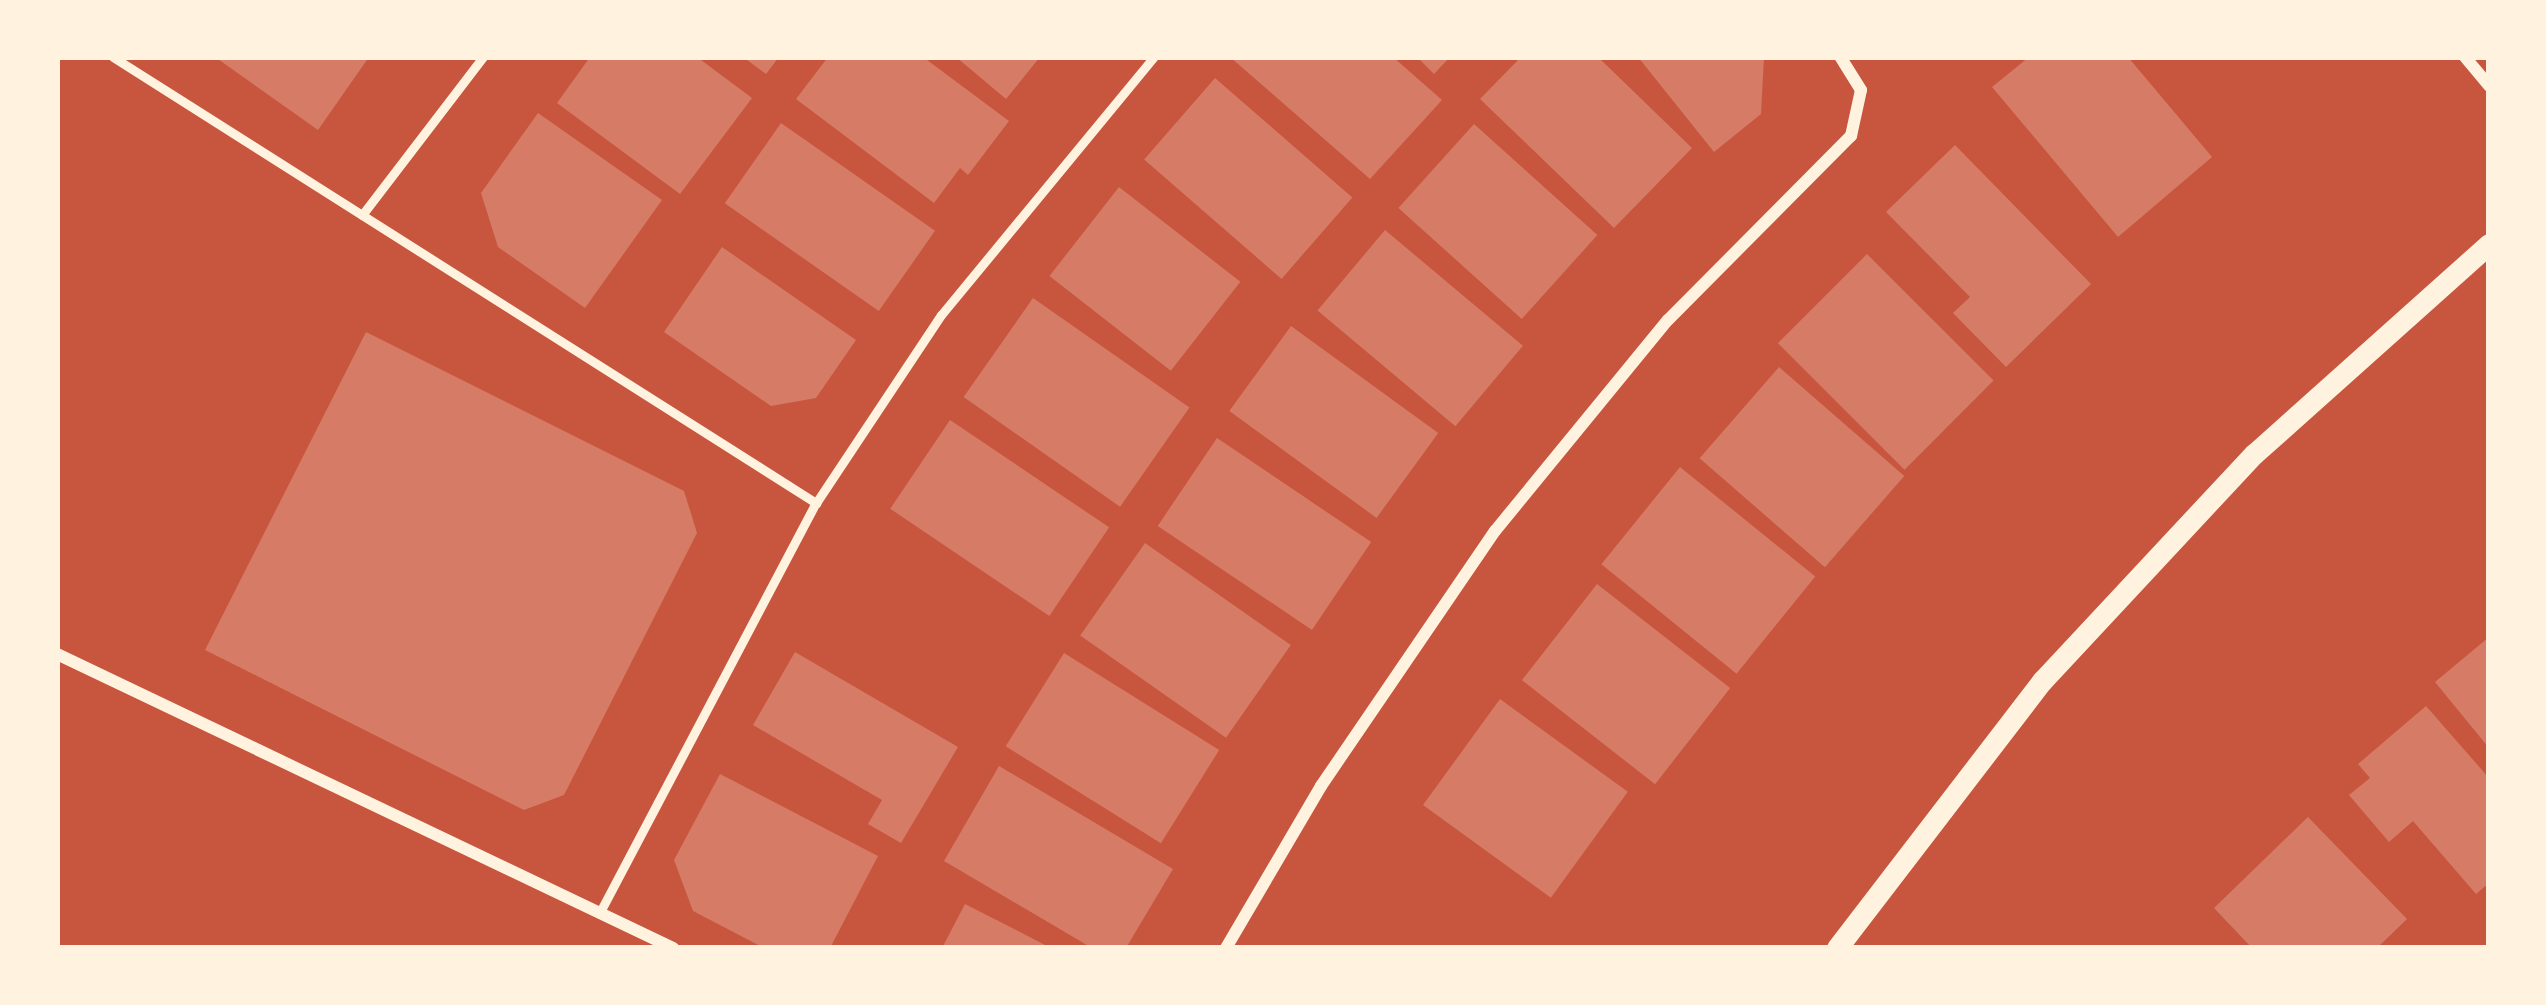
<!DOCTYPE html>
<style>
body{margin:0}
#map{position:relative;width:2546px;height:1005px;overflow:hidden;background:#c8553d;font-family:"Titillium Web",sans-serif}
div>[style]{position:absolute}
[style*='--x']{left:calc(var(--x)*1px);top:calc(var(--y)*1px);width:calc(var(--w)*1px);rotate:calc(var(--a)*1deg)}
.building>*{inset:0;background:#d67c66;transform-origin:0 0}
.service>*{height:9px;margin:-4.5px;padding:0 4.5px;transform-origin:4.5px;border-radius:4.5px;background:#fff3e0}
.minor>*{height:12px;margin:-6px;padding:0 6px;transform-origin:6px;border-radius:6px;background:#fff3e0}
.tertiary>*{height:21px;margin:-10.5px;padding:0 10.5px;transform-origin:10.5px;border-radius:10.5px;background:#fff3e0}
span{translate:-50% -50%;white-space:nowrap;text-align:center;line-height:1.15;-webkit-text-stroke:9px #fff3e0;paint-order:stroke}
.frame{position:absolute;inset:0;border:60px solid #fff3e0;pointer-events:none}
</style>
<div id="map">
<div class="building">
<div style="clip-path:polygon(215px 57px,369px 57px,318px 130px)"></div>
<div style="clip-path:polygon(590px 57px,697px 57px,752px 98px,680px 194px,557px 103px)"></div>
<div style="clip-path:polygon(743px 57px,779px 57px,766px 74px)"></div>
<div style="clip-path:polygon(828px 57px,923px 57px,1009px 121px,968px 175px,960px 168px,934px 203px,796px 99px)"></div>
<div style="clip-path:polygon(956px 57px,1040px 57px,1006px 99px)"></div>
<div style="clip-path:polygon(1230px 57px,1393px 57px,1442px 100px,1370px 179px)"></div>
<div style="clip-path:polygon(1417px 57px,1450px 57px,1434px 74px)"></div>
<div style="clip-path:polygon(1521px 57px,1598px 57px,1692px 148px,1614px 228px,1480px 99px)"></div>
<div style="clip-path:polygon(1638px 57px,1764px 57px,1761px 114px,1714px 152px)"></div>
<div style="clip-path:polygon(2029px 57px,2128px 57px,2212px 157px,2118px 237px,1992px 87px)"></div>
<div style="left:1215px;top:78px;width:182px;height:108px;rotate:41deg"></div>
<div style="clip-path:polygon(538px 113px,662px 200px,585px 308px,498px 247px,481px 193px)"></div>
<div style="left:781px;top:123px;width:188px;height:98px;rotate:35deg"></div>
<div style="left:1474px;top:124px;width:166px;height:113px;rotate:42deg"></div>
<div style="clip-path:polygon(1955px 145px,2091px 284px,2006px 367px,1953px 313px,1970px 297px,1886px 212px)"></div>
<div style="left:1119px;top:187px;width:154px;height:113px;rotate:38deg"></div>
<div style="left:1385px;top:230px;width:180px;height:105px;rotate:40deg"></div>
<div style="clip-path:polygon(722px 247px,856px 340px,816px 398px,771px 406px,664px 332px)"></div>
<div style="left:1867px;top:254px;width:179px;height:126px;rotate:45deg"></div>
<div style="left:1033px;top:298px;width:191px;height:121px;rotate:35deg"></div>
<div style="left:1291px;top:326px;width:182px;height:105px;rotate:36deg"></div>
<div style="clip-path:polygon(366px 332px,684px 491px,697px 533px,564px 795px,524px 810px,205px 650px)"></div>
<div style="left:1779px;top:367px;width:166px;height:121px;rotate:41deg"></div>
<div style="left:950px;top:420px;width:192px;height:107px;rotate:34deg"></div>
<div style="left:1217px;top:438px;width:186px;height:106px;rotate:34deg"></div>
<div style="left:1680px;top:467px;width:174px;height:125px;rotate:39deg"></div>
<div style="left:1145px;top:543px;width:178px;height:113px;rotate:35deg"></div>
<div style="left:1597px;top:584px;width:169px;height:122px;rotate:38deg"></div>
<div style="clip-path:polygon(2489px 637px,2489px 748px,2435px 682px)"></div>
<div style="clip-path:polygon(795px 652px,958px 747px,901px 843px,868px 824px,882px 800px,753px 725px)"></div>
<div style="left:1064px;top:653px;width:183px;height:110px;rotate:32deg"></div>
<div style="left:1500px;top:699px;width:158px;height:131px;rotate:36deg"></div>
<div style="clip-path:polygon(2426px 706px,2489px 778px,2489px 883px,2476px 894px,2413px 821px,2389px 842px,2349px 795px,2370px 778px,2358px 764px)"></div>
<div style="clip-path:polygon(999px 766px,1173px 869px,1126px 948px,1092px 948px,944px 861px)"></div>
<div style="clip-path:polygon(720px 774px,878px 856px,830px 948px,764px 948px,693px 911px,674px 860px)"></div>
<div style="clip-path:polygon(2308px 817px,2407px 919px,2377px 948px,2252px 948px,2214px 908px)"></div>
<div style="clip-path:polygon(965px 904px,1051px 948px,942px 948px)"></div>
</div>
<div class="service">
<div style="--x:113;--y:57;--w:833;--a:32.39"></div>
<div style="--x:362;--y:215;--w:199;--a:-52.6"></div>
<div style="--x:600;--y:912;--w:463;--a:-62.2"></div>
<div style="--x:816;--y:503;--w:226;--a:-56.4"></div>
<div style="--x:941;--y:315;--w:335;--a:-50.5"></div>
</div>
<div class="minor">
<div style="--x:2465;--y:57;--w:38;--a:50"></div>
<div style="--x:57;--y:654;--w:683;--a:25.51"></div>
<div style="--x:1226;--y:948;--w:188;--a:-59.6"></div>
<div style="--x:1321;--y:786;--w:309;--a:-55.7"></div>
<div style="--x:1495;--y:531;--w:273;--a:-50.7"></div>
<div style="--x:1668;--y:320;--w:260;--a:-45.2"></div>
<div style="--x:1851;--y:136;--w:47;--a:-77.7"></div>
<div style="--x:1861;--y:90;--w:39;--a:-122"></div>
</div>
<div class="tertiary">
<div style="--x:1837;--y:948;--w:337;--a:-52.5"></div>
<div style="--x:2042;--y:681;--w:311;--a:-47"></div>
<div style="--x:2254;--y:454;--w:315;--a:-41.8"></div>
</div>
<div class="frame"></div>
</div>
